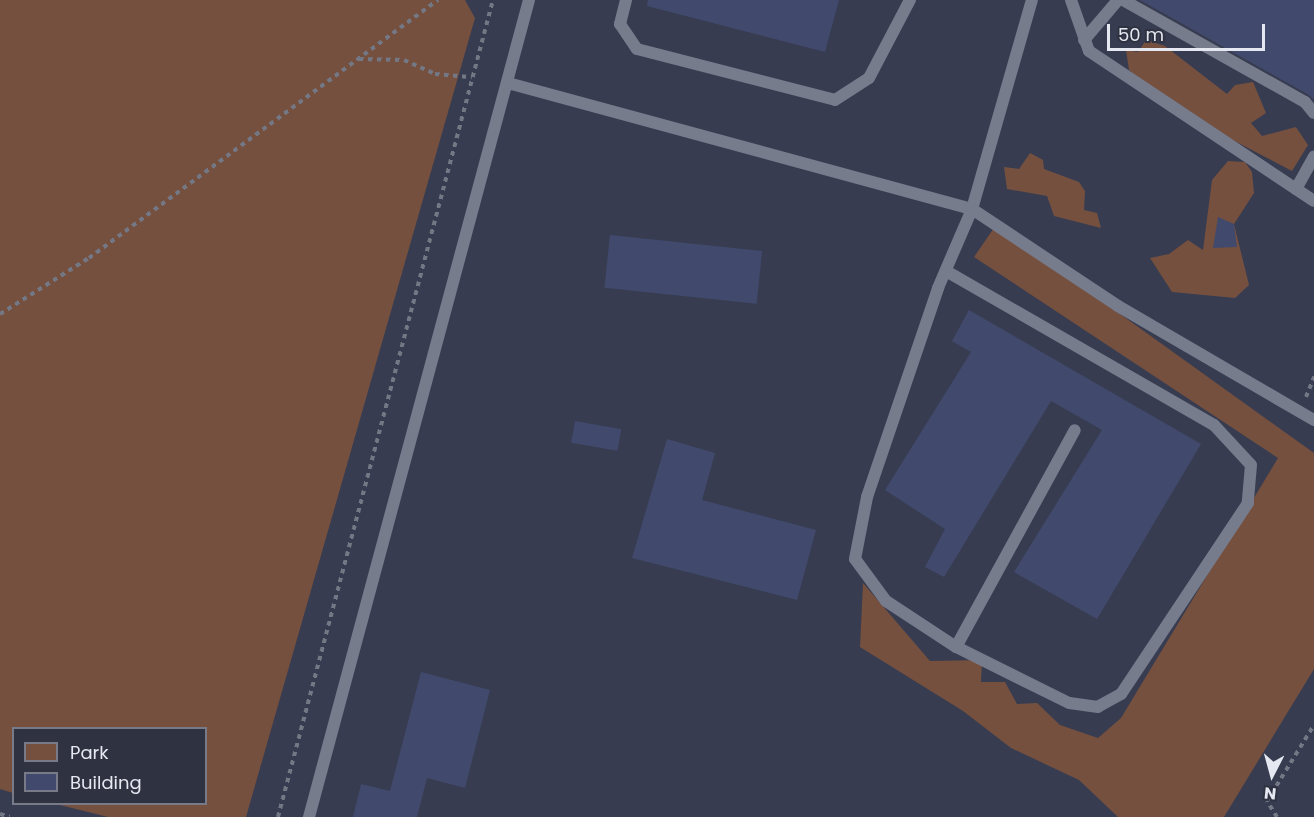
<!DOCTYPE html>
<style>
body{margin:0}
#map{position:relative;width:1314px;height:817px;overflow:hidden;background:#2f3341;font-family:Poppins,sans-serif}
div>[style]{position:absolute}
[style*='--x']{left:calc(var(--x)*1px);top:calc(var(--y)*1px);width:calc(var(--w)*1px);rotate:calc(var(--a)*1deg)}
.built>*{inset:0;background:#373c50}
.green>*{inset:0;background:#75503f}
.building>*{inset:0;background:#414a6d;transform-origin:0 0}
.path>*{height:4px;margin-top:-2px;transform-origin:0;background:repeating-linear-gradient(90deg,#747784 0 4.5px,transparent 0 9px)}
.lane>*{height:12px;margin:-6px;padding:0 6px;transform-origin:6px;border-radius:6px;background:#777c8d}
span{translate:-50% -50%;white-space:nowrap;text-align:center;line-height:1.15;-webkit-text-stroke:4.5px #2f3341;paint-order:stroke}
.legend{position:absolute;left:12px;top:727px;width:195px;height:78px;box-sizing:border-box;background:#2f3341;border:2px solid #787b87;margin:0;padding:8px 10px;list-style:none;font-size:18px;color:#e5e8f1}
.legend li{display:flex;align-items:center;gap:12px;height:30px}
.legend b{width:30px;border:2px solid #787b87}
.north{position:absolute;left:1242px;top:745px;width:60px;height:60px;-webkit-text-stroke:4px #2f3341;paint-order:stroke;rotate:186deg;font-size:16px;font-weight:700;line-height:24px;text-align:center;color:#e5e8f1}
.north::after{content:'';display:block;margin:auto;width:21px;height:27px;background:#e5e8f1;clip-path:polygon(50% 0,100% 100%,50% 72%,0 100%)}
.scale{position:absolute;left:1107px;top:24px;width:158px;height:27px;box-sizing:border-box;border:3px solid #e5e8f1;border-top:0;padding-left:8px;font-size:18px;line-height:21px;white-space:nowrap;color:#e5e8f1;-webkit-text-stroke:4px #2f3341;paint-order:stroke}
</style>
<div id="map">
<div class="built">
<div style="clip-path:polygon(evenodd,0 0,1314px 0,1314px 817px,0 817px,0 0,14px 728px,206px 728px,206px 804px,14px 804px,14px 728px)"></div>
</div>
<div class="green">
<div style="clip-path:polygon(0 0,465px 0,475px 18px,246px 817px,108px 817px,56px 804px,206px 804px,206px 728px,14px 728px,13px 793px,0 789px)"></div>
<div style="clip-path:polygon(1146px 40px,1165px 46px,1227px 94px,1235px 85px,1253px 82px,1266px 113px,1251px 123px,1262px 136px,1296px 127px,1308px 145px,1292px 171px,1175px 110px,1129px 70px,1126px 50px,1138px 52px)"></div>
<div style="clip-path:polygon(1030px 153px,1043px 160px,1044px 169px,1079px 182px,1085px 191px,1084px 210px,1097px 213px,1101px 228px,1054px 216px,1047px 196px,1007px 189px,1004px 167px,1019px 169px)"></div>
<div style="clip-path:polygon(1228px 161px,1245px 162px,1252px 172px,1254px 193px,1234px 224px,1249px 285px,1235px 298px,1172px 292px,1150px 258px,1169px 254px,1188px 240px,1203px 250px,1212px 180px)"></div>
<div style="clip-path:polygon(996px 225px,1314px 453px,1314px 669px,1224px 817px,1118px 817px,1079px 780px,1011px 748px,963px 711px,860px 647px,863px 583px,930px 661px,982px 660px,981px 682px,1005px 682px,1017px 704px,1037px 703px,1060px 725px,1098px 738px,1121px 718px,1278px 458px,974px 257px)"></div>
</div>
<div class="building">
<div style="clip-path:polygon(648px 0,839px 0,825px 52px,647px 6px)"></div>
<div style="clip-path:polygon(1140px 0,1314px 0,1314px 100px,1309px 95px)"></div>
<div style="clip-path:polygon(1218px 217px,1234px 224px,1237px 247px,1213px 248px)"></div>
<div style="left:610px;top:235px;width:153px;height:53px;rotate:6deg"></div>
<div style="clip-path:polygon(969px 310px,1201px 444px,1097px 619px,1014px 572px,1102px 430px,1051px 401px,944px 577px,925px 567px,945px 529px,885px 490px,971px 352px,952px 341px)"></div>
<div style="left:575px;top:421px;width:47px;height:22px;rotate:10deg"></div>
<div style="clip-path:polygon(667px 439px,715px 453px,702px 500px,816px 530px,797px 600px,632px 558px)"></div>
<div style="clip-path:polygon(421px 672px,490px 690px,465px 788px,427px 778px,417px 817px,353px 817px,361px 784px,390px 791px)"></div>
</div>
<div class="path">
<div style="--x:359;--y:59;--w:45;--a:1.3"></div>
<div style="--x:404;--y:60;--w:34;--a:24"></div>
<div style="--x:435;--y:74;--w:37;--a:5"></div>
<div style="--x:0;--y:314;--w:105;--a:-32.2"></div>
<div style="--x:89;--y:258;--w:434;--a:-36.5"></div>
<div style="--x:1306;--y:397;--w:22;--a:-68"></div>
<div style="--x:0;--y:814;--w:10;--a:17"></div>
<div style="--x:278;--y:817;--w:845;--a:-75.26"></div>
<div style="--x:1277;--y:817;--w:19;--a:-122"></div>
<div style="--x:1267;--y:801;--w:89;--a:-58.3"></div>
</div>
<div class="lane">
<div style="--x:626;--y:0;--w:25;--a:104"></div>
<div style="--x:620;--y:24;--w:30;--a:56"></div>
<div style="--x:637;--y:49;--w:204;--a:14.4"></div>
<div style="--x:835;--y:100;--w:40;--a:-32.9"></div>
<div style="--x:869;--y:78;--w:88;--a:-62.3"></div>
<div style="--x:1071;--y:0;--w:54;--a:70.6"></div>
<div style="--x:1089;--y:51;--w:270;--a:33.7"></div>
<div style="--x:1123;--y:0;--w:209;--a:29.3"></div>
<div style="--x:1305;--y:102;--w:14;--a:51"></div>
<div style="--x:1084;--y:40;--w:52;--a:-49.6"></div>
<div style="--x:508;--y:83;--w:481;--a:15.2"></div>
<div style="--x:972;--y:209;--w:175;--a:33.6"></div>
<div style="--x:1118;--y:306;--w:227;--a:30.2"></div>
<div style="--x:1296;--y:189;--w:37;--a:-61"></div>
<div style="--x:946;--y:271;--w:309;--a:29.9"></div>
<div style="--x:1214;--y:425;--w:54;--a:47.2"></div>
<div style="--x:1251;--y:465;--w:38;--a:95"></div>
<div style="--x:1248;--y:503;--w:229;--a:123.6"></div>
<div style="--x:1121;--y:694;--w:26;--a:151"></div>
<div style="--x:1098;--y:707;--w:29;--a:-172"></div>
<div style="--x:1069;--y:703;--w:126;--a:-153.6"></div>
<div style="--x:956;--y:647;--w:84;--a:-146.7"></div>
<div style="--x:886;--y:601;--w:52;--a:-126.4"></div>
<div style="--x:855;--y:559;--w:63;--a:-79"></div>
<div style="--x:867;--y:497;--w:221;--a:-71.2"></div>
<div style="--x:938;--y:288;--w:86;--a:-66.7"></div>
<div style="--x:972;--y:209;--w:217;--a:-74"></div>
<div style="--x:956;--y:647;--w:247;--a:-61.3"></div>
<div style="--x:309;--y:817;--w:846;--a:-74.93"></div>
</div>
<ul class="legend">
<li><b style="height:16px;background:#75503f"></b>Park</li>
<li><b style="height:16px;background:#414a6d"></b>Building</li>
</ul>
<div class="north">N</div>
<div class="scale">50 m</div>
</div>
